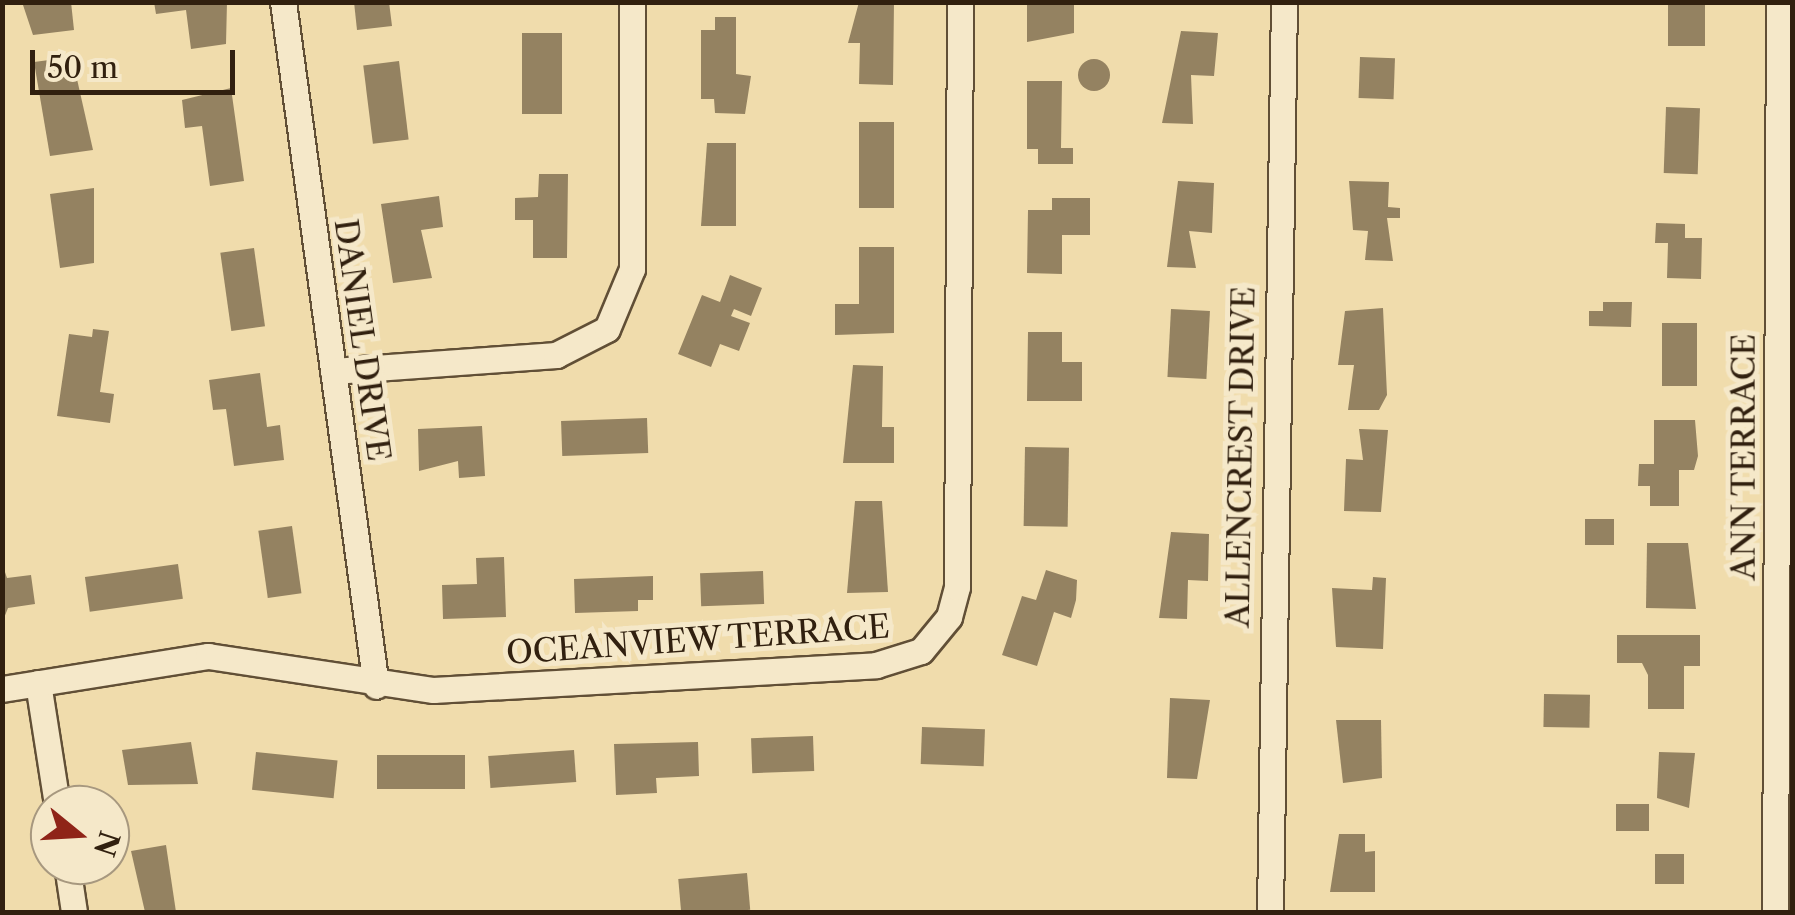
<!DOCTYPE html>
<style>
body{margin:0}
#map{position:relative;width:1795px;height:915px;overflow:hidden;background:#f0dcac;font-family:"Libre Caslon Text",serif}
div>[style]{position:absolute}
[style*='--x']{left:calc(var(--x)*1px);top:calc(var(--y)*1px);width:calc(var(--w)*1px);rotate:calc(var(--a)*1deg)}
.building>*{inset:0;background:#948261;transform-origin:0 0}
.round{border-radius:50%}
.roads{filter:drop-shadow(2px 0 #614f36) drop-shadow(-2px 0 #614f36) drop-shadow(0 2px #614f36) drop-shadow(0 -2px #614f36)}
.street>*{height:25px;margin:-12.5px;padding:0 12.5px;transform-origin:12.5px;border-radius:12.5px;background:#f5e8c9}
span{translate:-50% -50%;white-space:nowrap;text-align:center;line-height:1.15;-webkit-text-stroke:10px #f5e8c9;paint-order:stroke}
.street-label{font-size:32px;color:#31200f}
.frame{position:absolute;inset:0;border:5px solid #31200f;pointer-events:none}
.north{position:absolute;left:30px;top:785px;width:100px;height:100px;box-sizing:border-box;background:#f5e8c9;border:2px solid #a7987f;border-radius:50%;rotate:108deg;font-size:28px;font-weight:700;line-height:40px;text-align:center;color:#31200f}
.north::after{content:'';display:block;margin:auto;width:35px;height:45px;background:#8f2418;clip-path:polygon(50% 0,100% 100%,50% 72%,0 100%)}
.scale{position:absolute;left:30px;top:50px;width:205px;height:45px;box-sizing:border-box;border:5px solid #31200f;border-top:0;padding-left:12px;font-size:30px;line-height:35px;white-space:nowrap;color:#31200f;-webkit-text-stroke:8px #f5e8c9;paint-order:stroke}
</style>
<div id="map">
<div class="building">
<div style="clip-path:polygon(22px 2px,71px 2px,74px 30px,33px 35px)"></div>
<div style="clip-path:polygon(154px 2px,227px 2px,226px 44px,191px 49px,186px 10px,156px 14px)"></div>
<div style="clip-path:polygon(354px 2px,389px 2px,392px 26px,357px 30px)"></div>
<div style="clip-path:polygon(859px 2px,894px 2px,893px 85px,859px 84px,860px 43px,848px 43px)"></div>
<div style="clip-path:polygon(1027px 2px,1074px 2px,1074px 33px,1027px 42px)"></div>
<div style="left:1668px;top:2px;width:37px;height:44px"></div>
<div style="clip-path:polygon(715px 17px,736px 17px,736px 74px,751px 76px,745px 114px,715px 113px,714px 99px,701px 99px,701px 30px,715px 30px)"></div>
<div style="clip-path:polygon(1181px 31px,1218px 33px,1214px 76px,1191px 75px,1193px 124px,1162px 123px)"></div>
<div style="left:522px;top:33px;width:40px;height:81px"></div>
<div style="clip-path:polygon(72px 57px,93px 150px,50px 156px,34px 62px)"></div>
<div style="left:1360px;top:57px;width:35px;height:41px;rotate:2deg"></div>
<div class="round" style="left:1078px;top:59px;width:32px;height:32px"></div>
<div style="left:399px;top:61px;width:79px;height:36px;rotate:83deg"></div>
<div style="clip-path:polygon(1027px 81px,1062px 81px,1061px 148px,1073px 148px,1073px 164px,1038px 164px,1038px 149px,1027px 149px)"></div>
<div style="clip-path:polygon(231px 88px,244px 181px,210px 186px,202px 126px,185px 128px,182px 100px)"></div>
<div style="left:1666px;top:107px;width:34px;height:66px;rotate:2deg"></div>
<div style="left:859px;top:122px;width:35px;height:86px"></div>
<div style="clip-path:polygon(707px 143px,736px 143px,736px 226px,701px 226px)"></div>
<div style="clip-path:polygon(539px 174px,568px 174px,567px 258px,533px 258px,533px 220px,515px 220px,515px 198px,538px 197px)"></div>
<div style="clip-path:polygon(1178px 181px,1214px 183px,1212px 233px,1189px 231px,1196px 268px,1167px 267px)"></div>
<div style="clip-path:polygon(1349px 181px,1389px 182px,1388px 207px,1400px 208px,1400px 218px,1387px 218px,1393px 261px,1365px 260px,1368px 231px,1353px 230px)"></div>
<div style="clip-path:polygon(94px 188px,94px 263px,60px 268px,50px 194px)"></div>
<div style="clip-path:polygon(439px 196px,443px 227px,421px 230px,432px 278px,393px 283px,381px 204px)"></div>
<div style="clip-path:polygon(1052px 198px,1090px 198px,1090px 235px,1062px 235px,1062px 274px,1027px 273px,1028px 210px,1052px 210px)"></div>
<div style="clip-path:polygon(1656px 223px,1685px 224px,1685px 238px,1702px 238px,1701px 279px,1667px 278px,1668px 243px,1655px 243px)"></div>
<div style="clip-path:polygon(859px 247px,894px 247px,894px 333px,835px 335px,835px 304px,859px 304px)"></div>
<div style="left:254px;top:248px;width:79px;height:34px;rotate:82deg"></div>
<div style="clip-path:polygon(730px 275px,762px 288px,751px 316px,734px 309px,731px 316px,750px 323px,739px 351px,720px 344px,711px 367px,678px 354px,702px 295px,720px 302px)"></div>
<div style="clip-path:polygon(1603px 302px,1632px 302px,1631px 327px,1589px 326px,1589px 311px,1603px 311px)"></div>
<div style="clip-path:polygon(1383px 308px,1387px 395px,1379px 410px,1348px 410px,1354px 365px,1338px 365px,1345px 311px)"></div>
<div style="left:1171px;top:309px;width:39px;height:68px;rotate:3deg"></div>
<div style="left:1662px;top:323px;width:35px;height:63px"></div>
<div style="clip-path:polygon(93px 329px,109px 331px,100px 392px,114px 394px,110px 423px,57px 416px,69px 334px,92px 337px)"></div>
<div style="clip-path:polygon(1028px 332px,1062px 332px,1062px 362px,1082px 362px,1082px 401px,1027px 401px)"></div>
<div style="clip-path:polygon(853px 365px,883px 366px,882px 427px,894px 427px,894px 463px,843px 463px)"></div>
<div style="clip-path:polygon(260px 373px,267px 427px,280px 425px,284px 460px,234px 466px,226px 409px,213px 410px,209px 380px)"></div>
<div style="left:647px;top:418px;width:35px;height:86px;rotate:88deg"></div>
<div style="clip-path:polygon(1654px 420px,1695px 420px,1698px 456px,1694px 470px,1679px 470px,1679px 506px,1650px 506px,1650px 486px,1638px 486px,1639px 464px,1654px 464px)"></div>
<div style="clip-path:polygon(482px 426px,485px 476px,459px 478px,458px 461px,419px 471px,418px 429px)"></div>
<div style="clip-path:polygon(1359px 429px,1388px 430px,1381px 512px,1344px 511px,1346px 459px,1363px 460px)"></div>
<div style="left:1025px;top:447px;width:44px;height:79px;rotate:1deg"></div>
<div style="clip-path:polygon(855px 501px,882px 501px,888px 592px,847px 593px)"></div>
<div style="left:1585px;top:519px;width:29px;height:26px"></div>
<div style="left:292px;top:526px;width:68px;height:34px;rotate:82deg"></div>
<div style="clip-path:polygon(1171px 532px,1209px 534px,1208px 581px,1188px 580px,1187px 619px,1159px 618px)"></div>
<div style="clip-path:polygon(1647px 543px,1688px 543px,1696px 609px,1646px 608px)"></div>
<div style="clip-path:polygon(504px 557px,506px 617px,443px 619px,442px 585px,477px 584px,476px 558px)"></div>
<div style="clip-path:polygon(2px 563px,7px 578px,31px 575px,35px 604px,8px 608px,2px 623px)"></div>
<div style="left:178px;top:564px;width:35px;height:94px;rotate:82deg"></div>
<div style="clip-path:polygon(1046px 570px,1077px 580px,1076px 600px,1071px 618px,1054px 612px,1037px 666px,1002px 655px,1022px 596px,1036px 600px)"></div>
<div style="left:763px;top:571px;width:33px;height:63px;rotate:88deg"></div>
<div style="clip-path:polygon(653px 576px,653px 600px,638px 600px,638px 611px,575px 613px,574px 579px)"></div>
<div style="clip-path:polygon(1373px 577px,1386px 578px,1383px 649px,1336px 647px,1332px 588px,1372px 590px)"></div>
<div style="clip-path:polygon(1617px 635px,1700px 635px,1700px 666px,1684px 666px,1684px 709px,1648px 709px,1648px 675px,1642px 663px,1617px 663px)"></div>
<div style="left:1544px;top:694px;width:46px;height:33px;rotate:1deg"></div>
<div style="clip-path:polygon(1170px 698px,1210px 700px,1197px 779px,1167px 778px)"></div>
<div style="clip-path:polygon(1336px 720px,1381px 720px,1382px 778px,1343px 783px)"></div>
<div style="left:922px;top:727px;width:63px;height:37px;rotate:2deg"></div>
<div style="left:813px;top:736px;width:35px;height:62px;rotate:88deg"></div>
<div style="clip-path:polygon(191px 742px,198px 784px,128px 785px,122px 750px)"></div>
<div style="clip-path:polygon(698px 742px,699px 776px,656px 778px,657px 793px,616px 795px,614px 744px)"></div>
<div style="left:574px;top:750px;width:32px;height:86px;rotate:86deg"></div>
<div style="left:256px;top:752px;width:82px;height:38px;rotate:6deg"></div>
<div style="clip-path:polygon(1659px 752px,1695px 753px,1689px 808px,1657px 798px)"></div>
<div style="left:377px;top:755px;width:88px;height:34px"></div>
<div style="left:1616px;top:804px;width:33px;height:27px"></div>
<div style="clip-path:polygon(1339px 834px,1365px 834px,1365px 852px,1375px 851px,1375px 892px,1330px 892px)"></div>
<div style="clip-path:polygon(166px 845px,176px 912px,145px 912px,131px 851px)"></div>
<div style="left:1655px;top:854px;width:29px;height:30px"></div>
<div style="left:747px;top:873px;width:37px;height:69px;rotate:85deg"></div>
</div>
<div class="roads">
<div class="street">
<div style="--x:283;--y:2;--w:690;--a:82.26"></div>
<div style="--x:333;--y:371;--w:224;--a:-4.1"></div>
<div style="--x:556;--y:355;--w:57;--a:-27"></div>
<div style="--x:607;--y:329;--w:65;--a:-67.4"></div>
<div style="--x:632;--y:269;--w:267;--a:-90"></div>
<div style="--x:38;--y:683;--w:123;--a:81.1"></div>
<div style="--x:2;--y:689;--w:209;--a:-9.1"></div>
<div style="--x:208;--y:656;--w:228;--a:8.6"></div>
<div style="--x:433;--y:690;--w:444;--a:-3.2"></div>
<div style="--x:876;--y:665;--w:47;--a:-17.3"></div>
<div style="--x:921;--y:651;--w:44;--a:-50.5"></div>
<div style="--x:949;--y:617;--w:31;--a:-75"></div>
<div style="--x:957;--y:587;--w:585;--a:-89.71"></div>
<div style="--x:67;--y:865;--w:48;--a:81.5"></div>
<div style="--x:1270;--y:912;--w:910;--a:-89.12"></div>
<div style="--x:1775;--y:912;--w:910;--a:-89.75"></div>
</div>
</div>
<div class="street-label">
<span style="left:362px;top:340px;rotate:82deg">DANIEL DRIVE</span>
<span style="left:1241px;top:457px;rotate:-89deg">ALLENCREST DRIVE</span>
<span style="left:1744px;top:457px;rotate:-90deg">ANN TERRACE</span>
<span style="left:698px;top:640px;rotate:-4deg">OCEANVIEW TERRACE</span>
</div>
<div class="frame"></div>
<div class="north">N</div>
<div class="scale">50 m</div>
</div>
